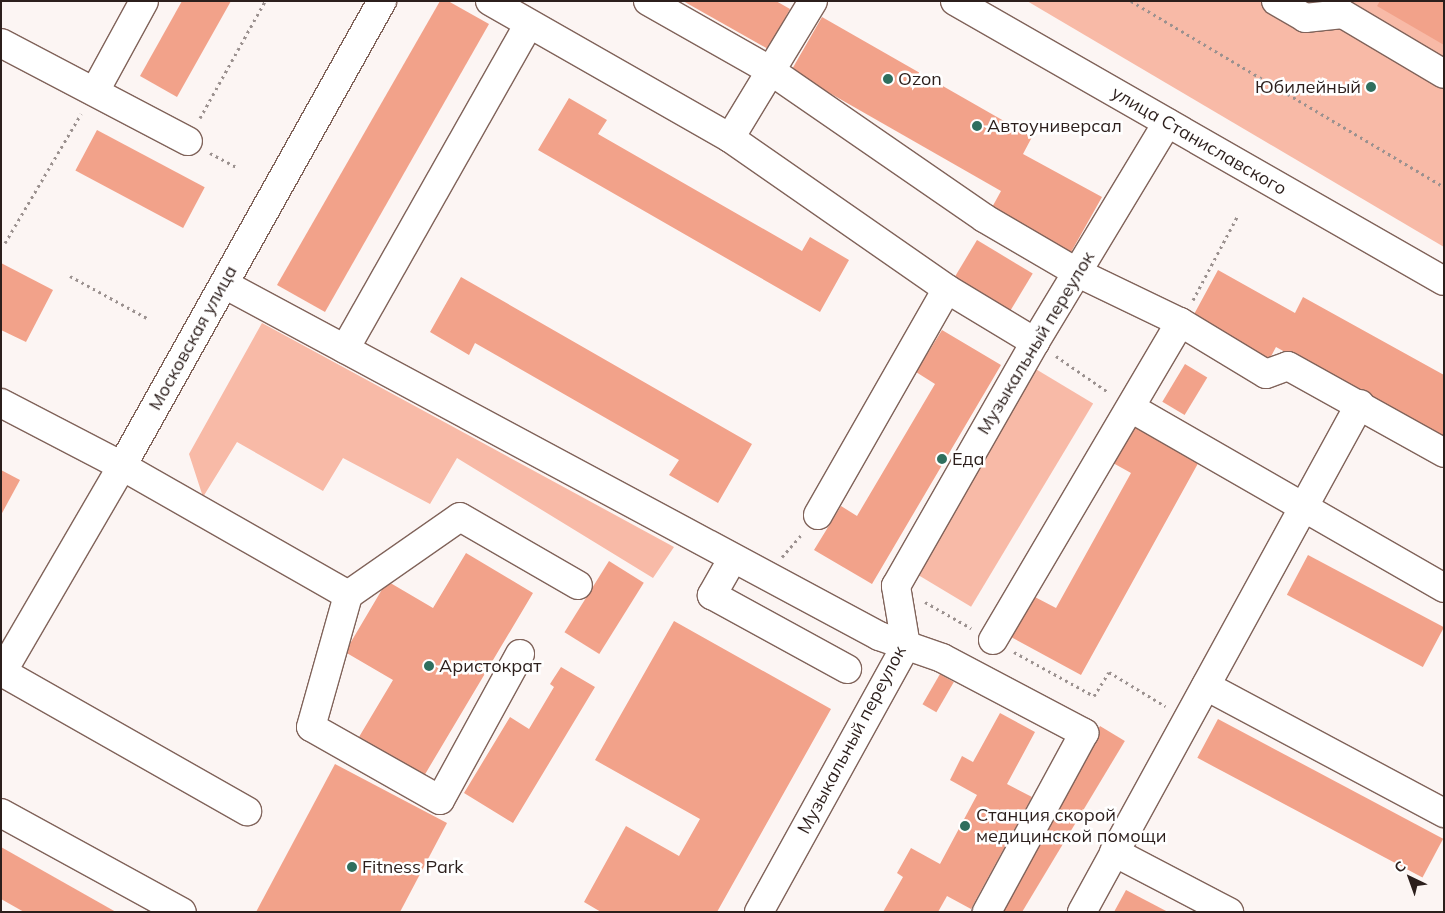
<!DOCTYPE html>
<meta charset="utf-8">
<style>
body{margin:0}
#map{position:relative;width:1445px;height:913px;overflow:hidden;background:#fcf5f3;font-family:Mulish,sans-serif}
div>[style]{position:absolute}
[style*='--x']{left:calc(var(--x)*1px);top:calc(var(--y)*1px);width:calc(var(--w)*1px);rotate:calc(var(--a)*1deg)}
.green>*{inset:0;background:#f8baa7;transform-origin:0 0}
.building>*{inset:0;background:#f2a28a;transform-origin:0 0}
.path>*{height:3px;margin-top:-1.5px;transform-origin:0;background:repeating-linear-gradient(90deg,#9b918f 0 2.5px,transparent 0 6.5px)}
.roads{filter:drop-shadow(1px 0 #80635a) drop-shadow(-1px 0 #80635a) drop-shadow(0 1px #80635a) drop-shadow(0 -1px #80635a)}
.minor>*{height:28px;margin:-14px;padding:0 14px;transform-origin:14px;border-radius:14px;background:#fff}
.major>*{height:28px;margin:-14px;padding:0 14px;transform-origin:14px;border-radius:14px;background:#fff}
.dots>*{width:14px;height:14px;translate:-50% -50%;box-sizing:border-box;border:2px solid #fff;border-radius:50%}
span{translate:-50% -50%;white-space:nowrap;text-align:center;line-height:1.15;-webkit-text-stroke:5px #fff;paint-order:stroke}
.poi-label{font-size:18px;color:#2c1f1c}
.left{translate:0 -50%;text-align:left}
.right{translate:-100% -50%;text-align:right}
.street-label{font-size:18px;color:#2c1f1c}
.frame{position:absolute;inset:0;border:2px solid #2c1f1c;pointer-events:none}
.north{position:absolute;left:1385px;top:853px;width:50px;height:50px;-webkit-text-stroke:4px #fff;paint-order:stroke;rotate:318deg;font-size:14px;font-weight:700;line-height:20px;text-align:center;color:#2c1f1c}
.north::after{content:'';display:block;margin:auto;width:18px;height:22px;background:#2c1f1c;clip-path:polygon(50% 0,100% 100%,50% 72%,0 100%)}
</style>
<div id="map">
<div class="green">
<div style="clip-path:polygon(1027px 1px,1444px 1px,1444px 247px)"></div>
<div style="clip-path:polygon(262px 323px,674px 547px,653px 578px,457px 458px,430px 504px,343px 458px,323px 491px,237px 442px,203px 497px,189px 454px)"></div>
<div style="left:1034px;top:368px;width:69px;height:237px;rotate:31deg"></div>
</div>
<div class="building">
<div style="clip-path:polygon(182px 1px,231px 1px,177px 97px,140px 76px)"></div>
<div style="clip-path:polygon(440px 1px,448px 1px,489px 24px,325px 312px,277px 285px)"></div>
<div style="clip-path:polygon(683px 1px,776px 1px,790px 9px,768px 49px)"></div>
<div style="clip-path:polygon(1380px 1px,1444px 1px,1444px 45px,1377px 6px)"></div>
<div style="clip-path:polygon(822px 17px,1032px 137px,1023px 154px,1102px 197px,1070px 254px,990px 211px,1001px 191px,791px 71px)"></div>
<div style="clip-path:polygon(569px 98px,607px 120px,598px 134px,802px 251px,810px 237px,849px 260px,820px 312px,538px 150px)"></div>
<div style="left:97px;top:130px;width:122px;height:46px;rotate:28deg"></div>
<div style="left:977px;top:240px;width:65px;height:45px;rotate:31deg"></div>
<div style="clip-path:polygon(1px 263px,53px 290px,26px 342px,1px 330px)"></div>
<div style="clip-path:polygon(1218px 270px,1295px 313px,1303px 297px,1444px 375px,1444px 440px,1276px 347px,1269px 360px,1192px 318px)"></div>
<div style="clip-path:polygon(461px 277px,752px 444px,718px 503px,669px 475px,679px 460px,475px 343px,469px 355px,430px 332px)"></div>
<div style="clip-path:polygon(942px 330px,1001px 365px,872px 584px,814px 550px,841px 506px,857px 516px,935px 384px,916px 372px)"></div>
<div style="left:1185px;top:364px;width:26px;height:44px;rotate:31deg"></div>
<div style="clip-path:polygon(1135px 422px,1201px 458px,1081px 675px,1011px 637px,1033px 596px,1056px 608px,1131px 473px,1113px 463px)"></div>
<div style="clip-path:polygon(1px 470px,20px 480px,1px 515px)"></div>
<div style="clip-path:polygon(466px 553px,533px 593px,424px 776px,359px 737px,393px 680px,345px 652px,387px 581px,433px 608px)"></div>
<div style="left:1308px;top:555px;width:154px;height:45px;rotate:28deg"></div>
<div style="left:609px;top:561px;width:41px;height:84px;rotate:32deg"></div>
<div style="clip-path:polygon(674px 621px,831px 709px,717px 912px,601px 912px,584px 902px,626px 826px,679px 856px,700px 819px,595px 760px)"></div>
<div style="clip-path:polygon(561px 667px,595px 687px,513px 823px,464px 793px,510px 717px,529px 729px,554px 687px,550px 684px)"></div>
<div style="left:940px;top:674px;width:16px;height:35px;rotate:30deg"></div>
<div style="clip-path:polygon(1000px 713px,1035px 732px,1007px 784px,1032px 797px,971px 909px,947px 896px,938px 912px,883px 912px,903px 877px,897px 873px,911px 848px,940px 864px,977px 795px,950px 780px,962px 756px,973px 762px)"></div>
<div style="left:1218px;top:719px;width:255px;height:44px;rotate:28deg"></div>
<div style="left:1100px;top:726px;width:29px;height:211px;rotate:31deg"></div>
<div style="clip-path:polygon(335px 764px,447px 823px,400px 912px,256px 912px)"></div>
<div style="clip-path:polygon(1px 847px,116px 912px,24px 912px,1px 899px)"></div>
<div style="clip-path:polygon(1126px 890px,1168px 912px,1114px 912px)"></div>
</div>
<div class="path">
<div style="--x:1131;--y:1;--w:364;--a:30.7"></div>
<div style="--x:200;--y:118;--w:134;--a:-60.9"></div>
<div style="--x:210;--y:153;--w:30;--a:28"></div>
<div style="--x:5;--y:243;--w:150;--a:-59.5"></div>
<div style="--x:70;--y:276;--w:90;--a:28.6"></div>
<div style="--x:1193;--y:300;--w:94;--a:-62.1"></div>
<div style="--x:1056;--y:356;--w:63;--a:34.7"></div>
<div style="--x:782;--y:557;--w:29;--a:-49"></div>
<div style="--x:925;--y:602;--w:53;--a:29.5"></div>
<div style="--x:1014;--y:652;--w:91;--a:28.8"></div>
<div style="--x:1094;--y:696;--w:28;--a:-58"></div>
<div style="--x:1109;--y:672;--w:66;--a:31.3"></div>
</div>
<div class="roads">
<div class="minor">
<div style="--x:490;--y:1;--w:276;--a:29.7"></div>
<div style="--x:730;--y:138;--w:264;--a:34.8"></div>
<div style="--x:947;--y:289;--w:103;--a:31.1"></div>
<div style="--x:648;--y:1;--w:142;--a:29.6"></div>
<div style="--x:771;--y:71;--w:259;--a:34.6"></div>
<div style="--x:984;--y:218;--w:109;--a:30.3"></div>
<div style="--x:1078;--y:273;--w:113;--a:25.7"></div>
<div style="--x:1180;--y:322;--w:100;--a:31.2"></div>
<div style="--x:1266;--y:374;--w:23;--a:-20"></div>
<div style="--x:1288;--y:366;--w:179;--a:29.1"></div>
<div style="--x:1276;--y:1;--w:34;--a:30"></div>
<div style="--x:1305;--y:18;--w:38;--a:-6"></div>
<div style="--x:1343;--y:14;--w:117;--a:30.7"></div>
<div style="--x:1;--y:43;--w:211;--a:27.7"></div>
<div style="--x:95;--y:91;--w:102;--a:-61.4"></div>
<div style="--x:730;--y:138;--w:160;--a:-58.8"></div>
<div style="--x:224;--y:284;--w:744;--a:28.25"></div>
<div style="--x:879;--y:636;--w:67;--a:19.2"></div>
<div style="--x:942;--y:658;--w:161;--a:27.8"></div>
<div style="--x:1084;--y:733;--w:204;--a:118.5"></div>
<div style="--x:345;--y:349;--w:373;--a:-60.5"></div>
<div style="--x:1;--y:403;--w:136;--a:27.5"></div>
<div style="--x:122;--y:466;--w:260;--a:29.7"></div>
<div style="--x:1131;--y:408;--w:361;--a:29.9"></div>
<div style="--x:818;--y:515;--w:260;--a:-60.3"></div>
<div style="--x:733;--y:558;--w:43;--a:119.6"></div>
<div style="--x:712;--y:595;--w:154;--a:28.7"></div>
<div style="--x:993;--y:640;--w:369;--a:-59.5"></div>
<div style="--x:520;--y:654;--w:166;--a:118.7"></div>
<div style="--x:440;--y:800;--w:148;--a:-150.5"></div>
<div style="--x:311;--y:727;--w:137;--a:-74.3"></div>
<div style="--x:348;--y:595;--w:136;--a:-34.9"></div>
<div style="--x:460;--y:517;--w:136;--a:30"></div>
<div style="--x:2;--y:672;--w:282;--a:29.6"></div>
<div style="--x:1;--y:674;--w:241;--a:-59.8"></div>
<div style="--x:122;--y:466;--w:533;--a:-60.79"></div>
<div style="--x:1206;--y:686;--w:270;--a:28.1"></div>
<div style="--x:1;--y:813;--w:206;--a:28.7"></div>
<div style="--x:1114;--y:852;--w:130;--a:27.6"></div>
<div style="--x:759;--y:912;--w:304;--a:-61.1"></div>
<div style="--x:906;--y:646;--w:61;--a:-99.5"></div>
<div style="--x:896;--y:586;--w:281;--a:-60.3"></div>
<div style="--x:1035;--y:342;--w:256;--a:-58.9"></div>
<div style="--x:1082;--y:912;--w:579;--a:-61.31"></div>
</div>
<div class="major">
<div style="--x:955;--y:1;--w:563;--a:29.8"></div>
</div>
</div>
<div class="dots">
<div style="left:888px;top:79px;background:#2f6f5e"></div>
<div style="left:1371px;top:87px;background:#2f6f5e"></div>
<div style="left:977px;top:126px;background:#2f6f5e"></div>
<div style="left:942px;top:459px;background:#2f6f5e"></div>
<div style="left:429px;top:666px;background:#2f6f5e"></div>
<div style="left:965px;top:826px;background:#2f6f5e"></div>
<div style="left:352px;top:867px;background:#2f6f5e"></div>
</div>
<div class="poi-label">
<span class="left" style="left:898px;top:79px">Ozon</span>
<span class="right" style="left:1361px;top:87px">Юбилейный</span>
<span class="left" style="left:987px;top:126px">Автоуниверсал</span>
<span class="left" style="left:952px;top:459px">Еда</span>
<span class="left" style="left:439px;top:666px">Аристократ</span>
<span class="left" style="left:976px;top:826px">Станция скорой<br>медицинской помощи</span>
<span class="left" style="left:362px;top:867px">Fitness Park</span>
</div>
<div class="street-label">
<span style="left:1199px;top:141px;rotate:30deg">улица Станиславского</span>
<span style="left:193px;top:338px;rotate:-61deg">Московская улица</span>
<span style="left:1036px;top:343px;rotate:-59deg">Музыкальный переулок</span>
<span style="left:852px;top:740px;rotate:-62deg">Музыкальный переулок</span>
</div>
<div class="frame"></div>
<div class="north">С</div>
</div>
